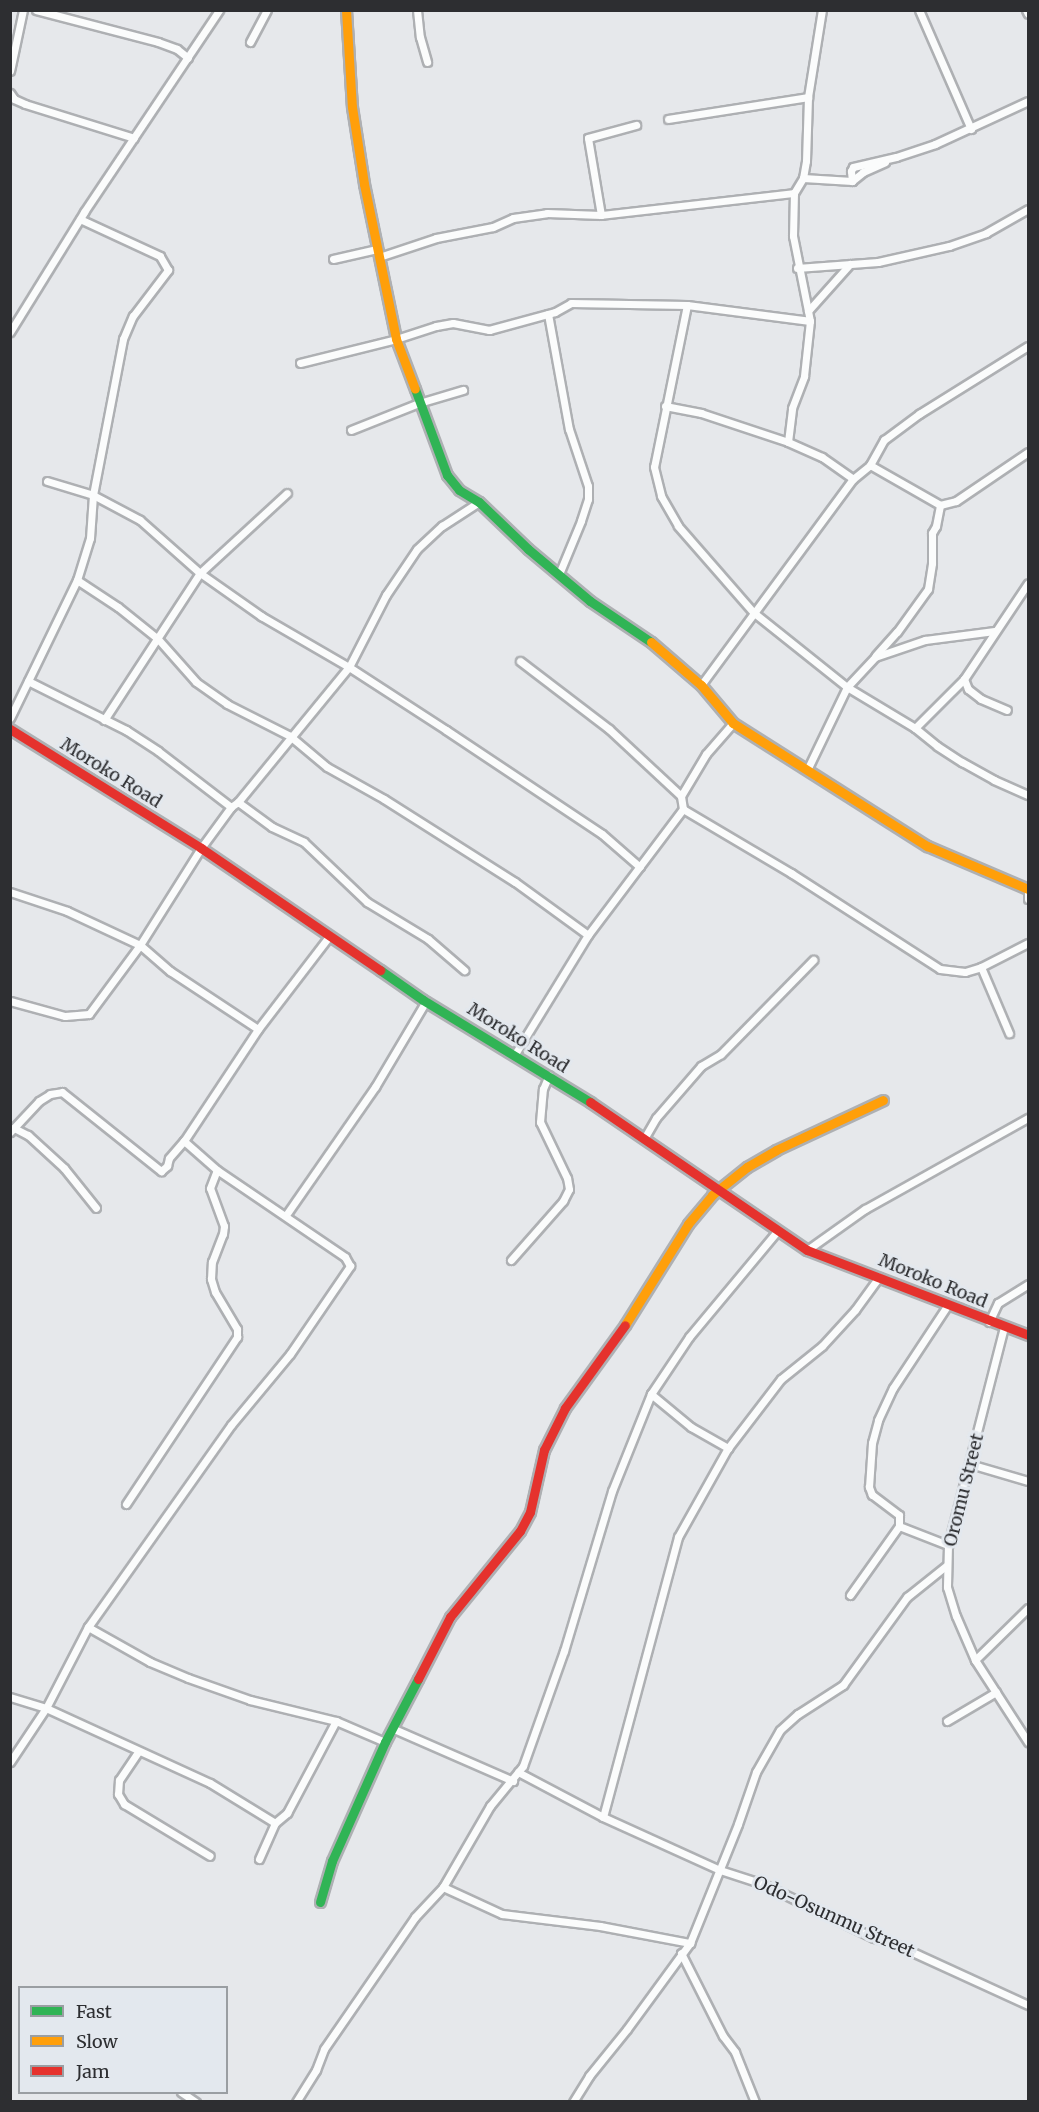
<!DOCTYPE html>
<style>
body{margin:0}
#map{position:relative;width:1039px;height:2112px;overflow:hidden;background:#e6e8eb;font-family:Merriweather,serif}
div>[style]{position:absolute}
[style*='--x']{left:calc(var(--x)*1px);top:calc(var(--y)*1px);width:calc(var(--w)*1px);rotate:calc(var(--a)*1deg)}
.roads{filter:drop-shadow(2px 0 #aeb0b3) drop-shadow(-2px 0 #aeb0b3) drop-shadow(0 2px #aeb0b3) drop-shadow(0 -2px #aeb0b3)}
.street>*{height:7px;margin:-3.5px;padding:0 3.5px;transform-origin:3.5px;border-radius:3.5px;background:#fbfcfc}
.fast>*{height:9px;margin:-4.5px;padding:0 4.5px;transform-origin:4.5px;border-radius:4.5px;background:#30b455}
.slow>*{height:9px;margin:-4.5px;padding:0 4.5px;transform-origin:4.5px;border-radius:4.5px;background:#ff9f0a}
.jam>*{height:9px;margin:-4.5px;padding:0 4.5px;transform-origin:4.5px;border-radius:4.5px;background:#e5322d}
span{translate:-50% -50%;white-space:nowrap;text-align:center;line-height:1.15;-webkit-text-stroke:6px #e3e8ee;paint-order:stroke}
.street-label{font-size:18px;color:#2d2e31}
.frame{position:absolute;inset:0;border:12px solid #2d2e31;pointer-events:none}
.legend{position:absolute;left:18px;top:1986px;width:210px;height:108px;box-sizing:border-box;background:#e3e8ee;border:2px solid #9a9ea2;margin:0;padding:8px 10px;list-style:none;font-size:18px;color:#2d2e31}
.legend li{display:flex;align-items:center;gap:12px;height:30px}
.legend b{width:30px;border:2px solid #9a9ea2}
</style>
<div id="map">
<div class="roads">
<div class="street">
<div style="--x:36;--y:10;--w:126;--a:14.7"></div>
<div style="--x:158;--y:42;--w:20;--a:20"></div>
<div style="--x:177;--y:49;--w:14;--a:39"></div>
<div style="--x:417;--y:10;--w:27;--a:84"></div>
<div style="--x:420;--y:37;--w:26;--a:74"></div>
<div style="--x:919;--y:10;--w:130;--a:66.4"></div>
<div style="--x:1026;--y:10;--w:4;--a:63"></div>
<div style="--x:250;--y:42;--w:36;--a:-62"></div>
<div style="--x:10;--y:71;--w:62;--a:-78"></div>
<div style="--x:10;--y:93;--w:7;--a:56"></div>
<div style="--x:14;--y:99;--w:12;--a:24"></div>
<div style="--x:25;--y:104;--w:114;--a:17.3"></div>
<div style="--x:668;--y:119;--w:142;--a:-8.9"></div>
<div style="--x:803;--y:178;--w:49;--a:3.5"></div>
<div style="--x:852;--y:181;--w:14;--a:-39"></div>
<div style="--x:863;--y:172;--w:24;--a:-24"></div>
<div style="--x:852;--y:181;--w:10;--a:-96"></div>
<div style="--x:851;--y:171;--w:4;--a:-63"></div>
<div style="--x:853;--y:167;--w:44;--a:-13.1"></div>
<div style="--x:896;--y:157;--w:41;--a:-18.4"></div>
<div style="--x:935;--y:144;--w:102;--a:-24.8"></div>
<div style="--x:601;--y:215;--w:78;--a:-99.6"></div>
<div style="--x:588;--y:138;--w:50;--a:-15.2"></div>
<div style="--x:379;--y:257;--w:60;--a:-18.4"></div>
<div style="--x:436;--y:238;--w:58;--a:-10.9"></div>
<div style="--x:493;--y:227;--w:22;--a:-24"></div>
<div style="--x:513;--y:218;--w:34;--a:-8"></div>
<div style="--x:547;--y:213;--w:54;--a:2.1"></div>
<div style="--x:601;--y:215;--w:194;--a:-6.5"></div>
<div style="--x:333;--y:259;--w:45;--a:-12.8"></div>
<div style="--x:797;--y:268;--w:81;--a:-4.2"></div>
<div style="--x:878;--y:262;--w:73;--a:-12.7"></div>
<div style="--x:949;--y:246;--w:39;--a:-19"></div>
<div style="--x:986;--y:233;--w:48;--a:-29.7"></div>
<div style="--x:687;--y:305;--w:165;--a:101.5"></div>
<div style="--x:654;--y:467;--w:30;--a:76"></div>
<div style="--x:661;--y:496;--w:34;--a:60"></div>
<div style="--x:678;--y:526;--w:114;--a:48.9"></div>
<div style="--x:753;--y:612;--w:120;--a:38.6"></div>
<div style="--x:847;--y:687;--w:79;--a:31.1"></div>
<div style="--x:915;--y:728;--w:28;--a:39"></div>
<div style="--x:937;--y:746;--w:30;--a:33"></div>
<div style="--x:962;--y:762;--w:37;--a:29"></div>
<div style="--x:994;--y:780;--w:37;--a:24"></div>
<div style="--x:808;--y:311;--w:63;--a:-48.2"></div>
<div style="--x:548;--y:314;--w:117;--a:79.7"></div>
<div style="--x:569;--y:429;--w:60;--a:71.6"></div>
<div style="--x:588;--y:486;--w:13;--a:90"></div>
<div style="--x:588;--y:499;--w:23;--a:108"></div>
<div style="--x:581;--y:521;--w:57;--a:112.5"></div>
<div style="--x:10;--y:332;--w:141;--a:-58.3"></div>
<div style="--x:84;--y:212;--w:243;--a:-56.2"></div>
<div style="--x:300;--y:363;--w:99;--a:-14"></div>
<div style="--x:396;--y:339;--w:42;--a:-18"></div>
<div style="--x:436;--y:326;--w:17;--a:-10"></div>
<div style="--x:453;--y:323;--w:37;--a:11"></div>
<div style="--x:489;--y:330;--w:68;--a:-15.3"></div>
<div style="--x:555;--y:312;--w:18;--a:-29"></div>
<div style="--x:571;--y:303;--w:116;--a:1"></div>
<div style="--x:687;--y:305;--w:124;--a:7.4"></div>
<div style="--x:665;--y:406;--w:37;--a:11"></div>
<div style="--x:701;--y:413;--w:92;--a:18.4"></div>
<div style="--x:788;--y:442;--w:37;--a:24"></div>
<div style="--x:822;--y:457;--w:38;--a:35"></div>
<div style="--x:351;--y:430;--w:73;--a:-21.7"></div>
<div style="--x:419;--y:403;--w:46;--a:-16.5"></div>
<div style="--x:788;--y:442;--w:34;--a:-83"></div>
<div style="--x:792;--y:408;--w:34;--a:-69"></div>
<div style="--x:804;--y:376;--w:55;--a:-83.8"></div>
<div style="--x:810;--y:321;--w:87;--a:-101.3"></div>
<div style="--x:793;--y:236;--w:43;--a:-88.7"></div>
<div style="--x:794;--y:193;--w:17;--a:-59"></div>
<div style="--x:803;--y:178;--w:17;--a:-80"></div>
<div style="--x:806;--y:161;--w:64;--a:-88.2"></div>
<div style="--x:808;--y:97;--w:88;--a:-80.9"></div>
<div style="--x:870;--y:465;--w:81;--a:29.7"></div>
<div style="--x:940;--y:505;--w:16;--a:-14"></div>
<div style="--x:956;--y:501;--w:87;--a:-34.2"></div>
<div style="--x:47;--y:481;--w:48;--a:16.9"></div>
<div style="--x:93;--y:495;--w:53;--a:28"></div>
<div style="--x:140;--y:520;--w:80;--a:41.5"></div>
<div style="--x:200;--y:573;--w:75;--a:35.2"></div>
<div style="--x:261;--y:616;--w:102;--a:30.1"></div>
<div style="--x:349;--y:667;--w:116;--a:33"></div>
<div style="--x:446;--y:730;--w:187;--a:33.7"></div>
<div style="--x:602;--y:834;--w:50;--a:41"></div>
<div style="--x:77;--y:580;--w:49;--a:33.4"></div>
<div style="--x:118;--y:607;--w:51;--a:38.7"></div>
<div style="--x:158;--y:639;--w:57;--a:48.5"></div>
<div style="--x:196;--y:682;--w:38;--a:35"></div>
<div style="--x:227;--y:704;--w:71;--a:26.9"></div>
<div style="--x:290;--y:736;--w:48;--a:40"></div>
<div style="--x:327;--y:767;--w:65;--a:29.3"></div>
<div style="--x:384;--y:799;--w:155;--a:32.4"></div>
<div style="--x:515;--y:882;--w:90;--a:36"></div>
<div style="--x:876;--y:655;--w:31;--a:-48"></div>
<div style="--x:897;--y:632;--w:53;--a:-54.2"></div>
<div style="--x:928;--y:589;--w:26;--a:-81"></div>
<div style="--x:932;--y:563;--w:30;--a:-90"></div>
<div style="--x:932;--y:533;--w:8;--a:-60"></div>
<div style="--x:936;--y:526;--w:21;--a:-79"></div>
<div style="--x:520;--y:661;--w:112;--a:37.4"></div>
<div style="--x:609;--y:729;--w:98;--a:42.9"></div>
<div style="--x:964;--y:679;--w:11;--a:68"></div>
<div style="--x:968;--y:689;--w:16;--a:38"></div>
<div style="--x:981;--y:699;--w:28;--a:23"></div>
<div style="--x:28;--y:681;--w:110;--a:26.6"></div>
<div style="--x:126;--y:730;--w:38;--a:33"></div>
<div style="--x:158;--y:751;--w:92;--a:37.5"></div>
<div style="--x:701;--y:685;--w:256;--a:-53.6"></div>
<div style="--x:853;--y:479;--w:22;--a:-39"></div>
<div style="--x:870;--y:465;--w:29;--a:-61"></div>
<div style="--x:884;--y:440;--w:44;--a:-36.6"></div>
<div style="--x:919;--y:414;--w:128;--a:-32"></div>
<div style="--x:10;--y:718;--w:153;--a:-64.1"></div>
<div style="--x:77;--y:580;--w:44;--a:-72.8"></div>
<div style="--x:90;--y:538;--w:43;--a:-86"></div>
<div style="--x:93;--y:495;--w:159;--a:-79.1"></div>
<div style="--x:123;--y:339;--w:25;--a:-67"></div>
<div style="--x:133;--y:316;--w:58;--a:-52.7"></div>
<div style="--x:168;--y:270;--w:16;--a:-120"></div>
<div style="--x:160;--y:256;--w:88;--a:-155.2"></div>
<div style="--x:104;--y:720;--w:176;--a:-56.9"></div>
<div style="--x:200;--y:573;--w:118;--a:-42.6"></div>
<div style="--x:915;--y:728;--w:69;--a:-45"></div>
<div style="--x:964;--y:679;--w:115;--a:-56.3"></div>
<div style="--x:808;--y:768;--w:90;--a:-64.3"></div>
<div style="--x:847;--y:687;--w:41;--a:-47"></div>
<div style="--x:875;--y:657;--w:53;--a:-18.8"></div>
<div style="--x:925;--y:640;--w:70;--a:-7.4"></div>
<div style="--x:238;--y:802;--w:42;--a:36.3"></div>
<div style="--x:272;--y:827;--w:35;--a:25"></div>
<div style="--x:304;--y:842;--w:87;--a:43.6"></div>
<div style="--x:367;--y:902;--w:71;--a:31.2"></div>
<div style="--x:428;--y:939;--w:48;--a:40.7"></div>
<div style="--x:683;--y:809;--w:126;--a:30.7"></div>
<div style="--x:791;--y:873;--w:177;--a:32.8"></div>
<div style="--x:940;--y:969;--w:25;--a:7"></div>
<div style="--x:965;--y:972;--w:17;--a:-17"></div>
<div style="--x:981;--y:967;--w:53;--a:-27.1"></div>
<div style="--x:1028;--y:888;--w:11;--a:90"></div>
<div style="--x:10;--y:892;--w:60;--a:18.4"></div>
<div style="--x:67;--y:911;--w:81;--a:25"></div>
<div style="--x:140;--y:945;--w:40;--a:41"></div>
<div style="--x:170;--y:971;--w:105;--a:33.4"></div>
<div style="--x:981;--y:967;--w:72;--a:67"></div>
<div style="--x:10;--y:1001;--w:57;--a:15.3"></div>
<div style="--x:65;--y:1016;--w:24;--a:-5"></div>
<div style="--x:89;--y:1014;--w:86;--a:-53.5"></div>
<div style="--x:140;--y:945;--w:115;--a:-57.8"></div>
<div style="--x:201;--y:848;--w:51;--a:-53.8"></div>
<div style="--x:231;--y:807;--w:9;--a:-36"></div>
<div style="--x:238;--y:802;--w:175;--a:-50.6"></div>
<div style="--x:349;--y:667;--w:81;--a:-62.8"></div>
<div style="--x:386;--y:595;--w:55;--a:-56"></div>
<div style="--x:417;--y:549;--w:34;--a:-43"></div>
<div style="--x:442;--y:526;--w:44;--a:-33"></div>
<div style="--x:515;--y:1054;--w:140;--a:-58.5"></div>
<div style="--x:588;--y:935;--w:158;--a:-53"></div>
<div style="--x:683;--y:809;--w:13;--a:-99"></div>
<div style="--x:681;--y:796;--w:49;--a:-59.2"></div>
<div style="--x:706;--y:754;--w:41;--a:-48.9"></div>
<div style="--x:14;--y:1128;--w:16;--a:27"></div>
<div style="--x:28;--y:1135;--w:49;--a:42.5"></div>
<div style="--x:64;--y:1168;--w:51;--a:51.3"></div>
<div style="--x:10;--y:1132;--w:42;--a:-46.9"></div>
<div style="--x:39;--y:1101;--w:13;--a:-32"></div>
<div style="--x:50;--y:1094;--w:12;--a:-9"></div>
<div style="--x:62;--y:1092;--w:127;--a:38.6"></div>
<div style="--x:161;--y:1171;--w:8;--a:-40"></div>
<div style="--x:167;--y:1166;--w:8;--a:-76"></div>
<div style="--x:169;--y:1158;--w:23;--a:-49"></div>
<div style="--x:184;--y:1141;--w:134;--a:-56.5"></div>
<div style="--x:258;--y:1029;--w:118;--a:-52.5"></div>
<div style="--x:645;--y:1137;--w:22;--a:-60"></div>
<div style="--x:656;--y:1118;--w:69;--a:-49.1"></div>
<div style="--x:701;--y:1066;--w:23;--a:-31"></div>
<div style="--x:721;--y:1054;--w:132;--a:-45.6"></div>
<div style="--x:286;--y:1215;--w:156;--a:-55.2"></div>
<div style="--x:375;--y:1087;--w:100;--a:-59.3"></div>
<div style="--x:807;--y:1250;--w:71;--a:-35.3"></div>
<div style="--x:865;--y:1209;--w:187;--a:-29.2"></div>
<div style="--x:511;--y:1260;--w:79;--a:-48.6"></div>
<div style="--x:563;--y:1201;--w:13;--a:-63"></div>
<div style="--x:569;--y:1189;--w:11;--a:-100"></div>
<div style="--x:567;--y:1178;--w:62;--a:-115.7"></div>
<div style="--x:540;--y:1122;--w:33;--a:-85"></div>
<div style="--x:543;--y:1089;--w:15;--a:-67"></div>
<div style="--x:989;--y:1322;--w:21;--a:-65"></div>
<div style="--x:998;--y:1303;--w:36;--a:-32"></div>
<div style="--x:1004;--y:1327;--w:225;--a:104.4"></div>
<div style="--x:948;--y:1545;--w:42;--a:91.4"></div>
<div style="--x:947;--y:1587;--w:30;--a:73"></div>
<div style="--x:956;--y:1616;--w:48;--a:66.6"></div>
<div style="--x:975;--y:1660;--w:98;--a:57.1"></div>
<div style="--x:651;--y:1394;--w:52;--a:39.5"></div>
<div style="--x:691;--y:1427;--w:43;--a:29.6"></div>
<div style="--x:970;--y:1464;--w:60;--a:16.3"></div>
<div style="--x:126;--y:1504;--w:201;--a:-56.4"></div>
<div style="--x:237;--y:1337;--w:8;--a:-90"></div>
<div style="--x:237;--y:1329;--w:43;--a:-120.7"></div>
<div style="--x:215;--y:1292;--w:14;--a:-107"></div>
<div style="--x:211;--y:1279;--w:17;--a:-87"></div>
<div style="--x:212;--y:1262;--w:30;--a:-69"></div>
<div style="--x:223;--y:1234;--w:8;--a:-83"></div>
<div style="--x:224;--y:1226;--w:40;--a:-110.2"></div>
<div style="--x:210;--y:1188;--w:19;--a:-69"></div>
<div style="--x:899;--y:1526;--w:11;--a:-90"></div>
<div style="--x:899;--y:1515;--w:34;--a:-143"></div>
<div style="--x:872;--y:1495;--w:9;--a:-111"></div>
<div style="--x:869;--y:1487;--w:44;--a:-86.1"></div>
<div style="--x:872;--y:1443;--w:24;--a:-75"></div>
<div style="--x:878;--y:1420;--w:35;--a:-65"></div>
<div style="--x:893;--y:1388;--w:98;--a:-56.6"></div>
<div style="--x:850;--y:1595;--w:85;--a:-54.6"></div>
<div style="--x:899;--y:1526;--w:53;--a:21.2"></div>
<div style="--x:88;--y:1627;--w:71;--a:29.4"></div>
<div style="--x:150;--y:1662;--w:41;--a:22.8"></div>
<div style="--x:188;--y:1678;--w:66;--a:19.5"></div>
<div style="--x:250;--y:1700;--w:89;--a:13.7"></div>
<div style="--x:336;--y:1721;--w:53;--a:23.2"></div>
<div style="--x:975;--y:1660;--w:74;--a:-44.5"></div>
<div style="--x:10;--y:1697;--w:38;--a:17"></div>
<div style="--x:46;--y:1708;--w:180;--a:24.6"></div>
<div style="--x:210;--y:1783;--w:76;--a:31.6"></div>
<div style="--x:947;--y:1721;--w:57;--a:-30.6"></div>
<div style="--x:394;--y:1729;--w:130;--a:23.6"></div>
<div style="--x:138;--y:1752;--w:34;--a:124"></div>
<div style="--x:119;--y:1780;--w:14;--a:94"></div>
<div style="--x:118;--y:1794;--w:12;--a:59"></div>
<div style="--x:124;--y:1804;--w:100;--a:31.2"></div>
<div style="--x:10;--y:1762;--w:65;--a:-56.3"></div>
<div style="--x:46;--y:1708;--w:91;--a:-62.6"></div>
<div style="--x:88;--y:1627;--w:247;--a:-54.7"></div>
<div style="--x:231;--y:1425;--w:92;--a:-50.3"></div>
<div style="--x:290;--y:1354;--w:107;--a:-55.7"></div>
<div style="--x:350;--y:1266;--w:10;--a:-119"></div>
<div style="--x:345;--y:1257;--w:155;--a:-145.8"></div>
<div style="--x:217;--y:1170;--w:44;--a:-138.7"></div>
<div style="--x:518;--y:1772;--w:96;--a:27.9"></div>
<div style="--x:603;--y:1817;--w:128;--a:24.4"></div>
<div style="--x:720;--y:1870;--w:45;--a:18"></div>
<div style="--x:763;--y:1884;--w:123;--a:25.9"></div>
<div style="--x:874;--y:1938;--w:24;--a:17"></div>
<div style="--x:897;--y:1945;--w:144;--a:24.6"></div>
<div style="--x:603;--y:1817;--w:290;--a:-75"></div>
<div style="--x:678;--y:1537;--w:102;--a:-60.7"></div>
<div style="--x:728;--y:1448;--w:87;--a:-52.5"></div>
<div style="--x:781;--y:1379;--w:53;--a:-38.8"></div>
<div style="--x:822;--y:1346;--w:49;--a:-47.5"></div>
<div style="--x:855;--y:1310;--w:41;--a:-54"></div>
<div style="--x:259;--y:1859;--w:39;--a:-66"></div>
<div style="--x:275;--y:1823;--w:16;--a:-40"></div>
<div style="--x:287;--y:1813;--w:104;--a:-62"></div>
<div style="--x:443;--y:1887;--w:65;--a:24.6"></div>
<div style="--x:502;--y:1914;--w:99;--a:7"></div>
<div style="--x:600;--y:1926;--w:92;--a:10.7"></div>
<div style="--x:681;--y:1953;--w:93;--a:63.2"></div>
<div style="--x:723;--y:2036;--w:20;--a:53"></div>
<div style="--x:735;--y:2052;--w:54;--a:68.2"></div>
<div style="--x:181;--y:2092;--w:18;--a:34"></div>
<div style="--x:296;--y:2102;--w:38;--a:-58"></div>
<div style="--x:316;--y:2070;--w:22;--a:-69"></div>
<div style="--x:324;--y:2049;--w:160;--a:-55.4"></div>
<div style="--x:415;--y:1917;--w:41;--a:-47"></div>
<div style="--x:443;--y:1887;--w:94;--a:-59.9"></div>
<div style="--x:490;--y:1806;--w:52;--a:-50.5"></div>
<div style="--x:523;--y:1766;--w:122;--a:-70.4"></div>
<div style="--x:564;--y:1651;--w:167;--a:-73.3"></div>
<div style="--x:612;--y:1491;--w:105;--a:-68.1"></div>
<div style="--x:651;--y:1394;--w:69;--a:-56.3"></div>
<div style="--x:689;--y:1337;--w:139;--a:-50.2"></div>
<div style="--x:573;--y:2102;--w:31;--a:-58"></div>
<div style="--x:589;--y:2076;--w:60;--a:-51"></div>
<div style="--x:627;--y:2029;--w:107;--a:-53.8"></div>
<div style="--x:690;--y:1943;--w:128;--a:-68"></div>
<div style="--x:738;--y:1824;--w:55;--a:-70.9"></div>
<div style="--x:756;--y:1772;--w:48;--a:-60.3"></div>
<div style="--x:780;--y:1730;--w:24;--a:-42"></div>
<div style="--x:798;--y:1714;--w:54;--a:-32.8"></div>
<div style="--x:843;--y:1685;--w:109;--a:-54"></div>
<div style="--x:907;--y:1597;--w:51;--a:-38.7"></div>
</div>
<div class="fast">
<div style="--x:415;--y:389;--w:92;--a:69.6"></div>
<div style="--x:447;--y:475;--w:19;--a:51"></div>
<div style="--x:459;--y:490;--w:23;--a:31"></div>
<div style="--x:479;--y:502;--w:68;--a:43.8"></div>
<div style="--x:528;--y:549;--w:81;--a:40"></div>
<div style="--x:590;--y:601;--w:73;--a:33.9"></div>
<div style="--x:380;--y:970;--w:52;--a:34.9"></div>
<div style="--x:423;--y:1000;--w:196;--a:31.4"></div>
<div style="--x:320;--y:1902;--w:43;--a:-73.7"></div>
<div style="--x:332;--y:1861;--w:130;--a:-66"></div>
<div style="--x:385;--y:1742;--w:71;--a:-62.4"></div>
</div>
<div class="slow">
<div style="--x:346;--y:10;--w:97;--a:86.5"></div>
<div style="--x:352;--y:107;--w:78;--a:81.1"></div>
<div style="--x:364;--y:184;--w:158;--a:78.3"></div>
<div style="--x:396;--y:339;--w:53;--a:69.2"></div>
<div style="--x:651;--y:642;--w:66;--a:40.7"></div>
<div style="--x:701;--y:685;--w:50;--a:49.9"></div>
<div style="--x:733;--y:723;--w:230;--a:32.4"></div>
<div style="--x:927;--y:846;--w:110;--a:23.1"></div>
<div style="--x:625;--y:1325;--w:119;--a:-58"></div>
<div style="--x:688;--y:1224;--w:38;--a:-50"></div>
<div style="--x:712;--y:1195;--w:45;--a:-38.7"></div>
<div style="--x:747;--y:1167;--w:34;--a:-30"></div>
<div style="--x:776;--y:1150;--w:118;--a:-25"></div>
</div>
<div class="jam">
<div style="--x:10;--y:729;--w:225;--a:31.9"></div>
<div style="--x:201;--y:848;--w:217;--a:34.3"></div>
<div style="--x:590;--y:1102;--w:263;--a:34.3"></div>
<div style="--x:807;--y:1250;--w:237;--a:21"></div>
<div style="--x:418;--y:1679;--w:70;--a:-62.7"></div>
<div style="--x:450;--y:1617;--w:111;--a:-50.9"></div>
<div style="--x:520;--y:1531;--w:21;--a:-62"></div>
<div style="--x:530;--y:1512;--w:64;--a:-77.3"></div>
<div style="--x:544;--y:1450;--w:47;--a:-63.4"></div>
<div style="--x:565;--y:1408;--w:102;--a:-54.1"></div>
</div>
</div>
<div class="street-label">
<span style="left:111px;top:773px;rotate:32deg">Moroko Road</span>
<span style="left:518px;top:1038px;rotate:32deg">Moroko Road</span>
<span style="left:933px;top:1281px;rotate:22deg">Moroko Road</span>
<span style="left:964px;top:1490px;rotate:-76deg">Oromu Street</span>
<span style="left:834px;top:1917px;rotate:24deg">Odo-Osunmu Street</span>
</div>
<div class="frame"></div>
<ul class="legend">
<li><b style="height:8px;background:#30b455"></b>Fast</li>
<li><b style="height:8px;background:#ff9f0a"></b>Slow</li>
<li><b style="height:8px;background:#e5322d"></b>Jam</li>
</ul>
</div>
